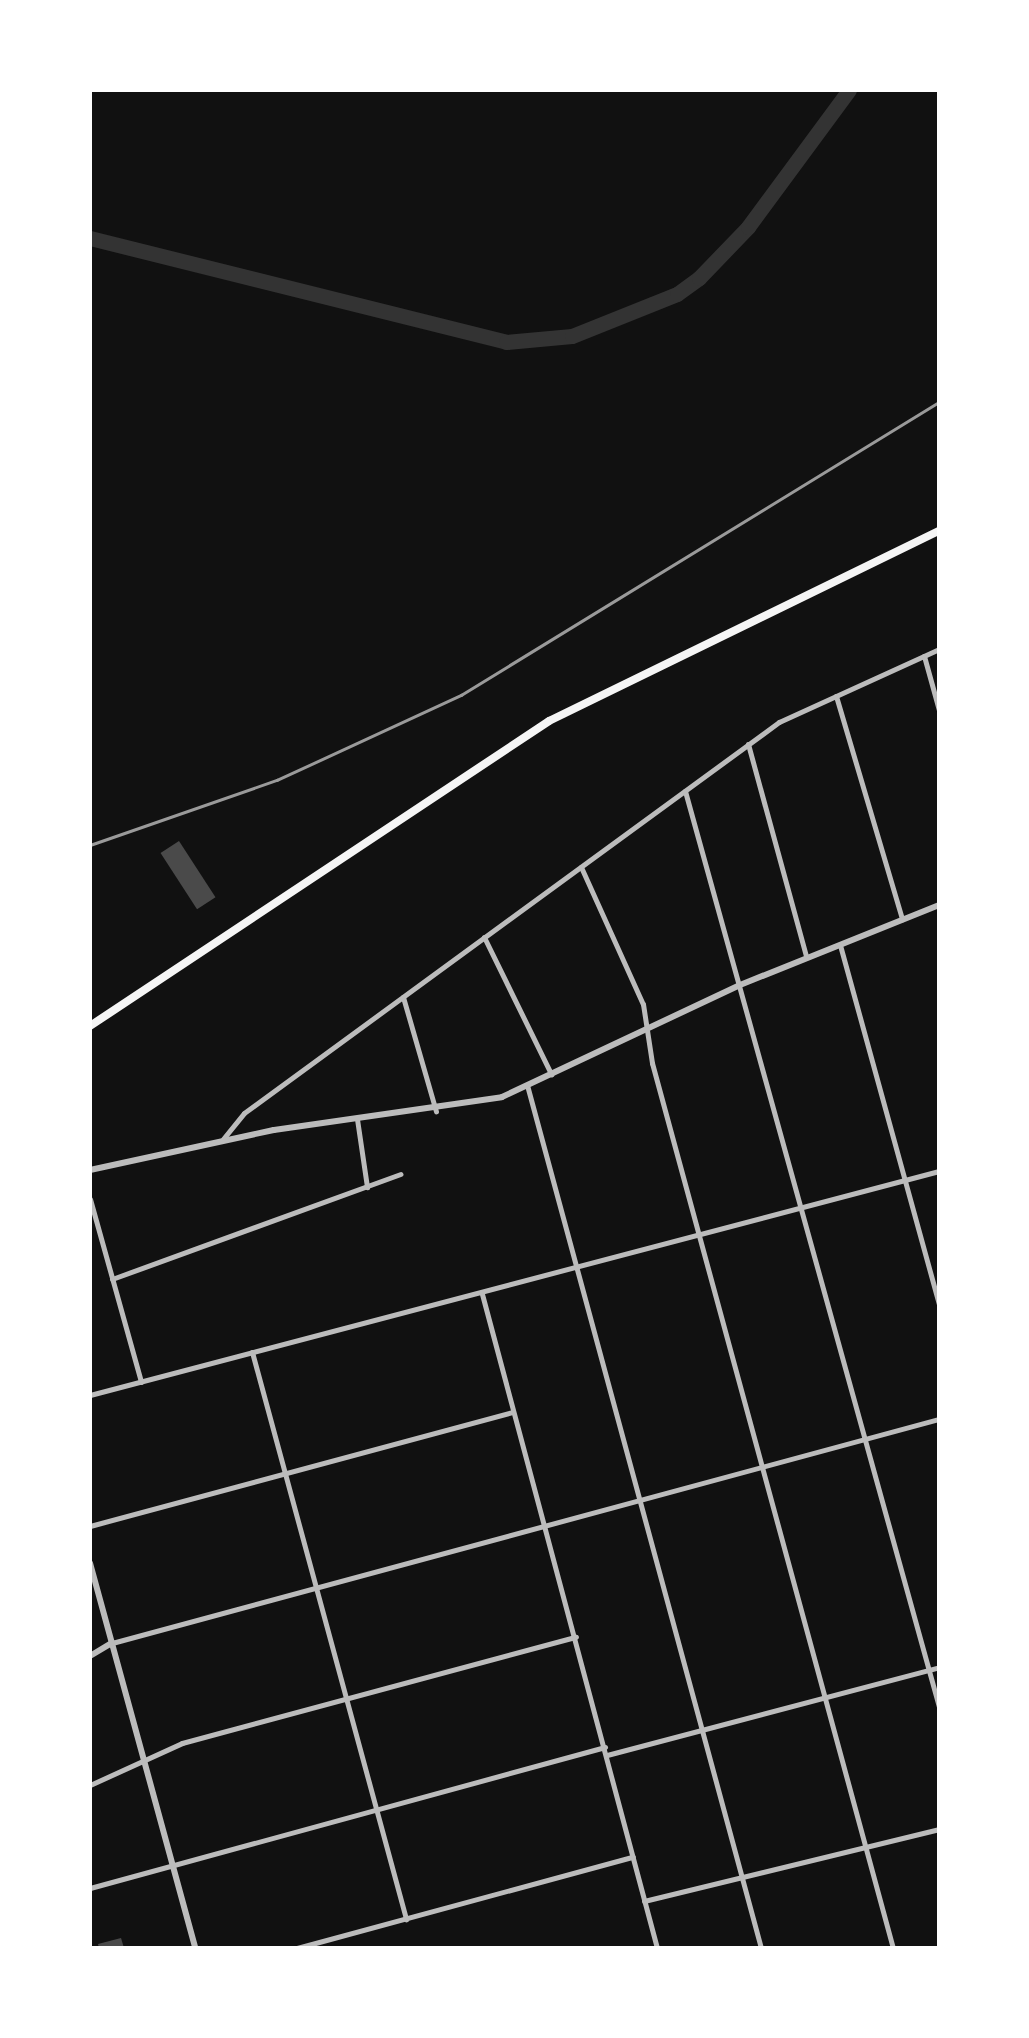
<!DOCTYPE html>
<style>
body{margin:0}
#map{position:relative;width:1029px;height:2038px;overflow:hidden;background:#111;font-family:"PT Sans Narrow",sans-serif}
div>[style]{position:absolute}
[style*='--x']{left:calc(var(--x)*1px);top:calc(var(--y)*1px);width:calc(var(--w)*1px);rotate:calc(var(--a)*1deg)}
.river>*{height:15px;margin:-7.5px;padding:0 7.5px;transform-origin:7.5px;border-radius:7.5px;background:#333}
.building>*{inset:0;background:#4a4a4a;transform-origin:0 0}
.minor>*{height:5px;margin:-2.5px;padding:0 2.5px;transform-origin:2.5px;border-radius:2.5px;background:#bcbcbc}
.tertiary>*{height:6px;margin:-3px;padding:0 3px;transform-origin:3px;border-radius:3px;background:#bcbcbc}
.primary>*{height:8px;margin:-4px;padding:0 4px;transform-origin:4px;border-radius:4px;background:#f5f5f5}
.rail>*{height:2.5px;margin:-1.25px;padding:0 1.25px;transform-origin:1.25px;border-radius:1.25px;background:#9a9a9a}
span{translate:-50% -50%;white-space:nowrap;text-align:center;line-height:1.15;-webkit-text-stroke:8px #fff;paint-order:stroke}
.frame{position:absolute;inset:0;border:92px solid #fff;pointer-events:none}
</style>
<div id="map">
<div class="river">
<div style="--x:90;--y:238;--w:429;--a:14"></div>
<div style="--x:506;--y:342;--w:66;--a:-5.2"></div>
<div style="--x:572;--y:336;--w:113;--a:-21.8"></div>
<div style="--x:677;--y:294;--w:27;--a:-36"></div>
<div style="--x:699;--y:278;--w:71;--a:-46.1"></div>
<div style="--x:748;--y:227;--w:170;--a:-53.6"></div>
</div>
<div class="building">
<div style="left:179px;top:841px;width:67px;height:22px;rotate:57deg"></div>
<div style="clip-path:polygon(121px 1938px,124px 1948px,99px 1948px,98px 1944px)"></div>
</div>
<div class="minor">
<div style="--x:924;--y:656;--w:56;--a:74.5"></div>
<div style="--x:836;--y:696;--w:233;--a:73.5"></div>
<div style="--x:748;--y:744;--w:220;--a:74.7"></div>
<div style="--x:685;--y:791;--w:951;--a:74.5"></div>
<div style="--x:581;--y:867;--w:150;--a:65.7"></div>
<div style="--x:643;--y:1004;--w:60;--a:81.3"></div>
<div style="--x:652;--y:1063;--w:917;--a:74.77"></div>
<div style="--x:484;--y:937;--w:153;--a:63.9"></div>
<div style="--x:840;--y:945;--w:372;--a:74.6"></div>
<div style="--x:403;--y:997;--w:119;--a:73.9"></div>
<div style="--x:527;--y:1085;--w:894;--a:74.83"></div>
<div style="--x:357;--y:1119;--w:69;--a:81.6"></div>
<div style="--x:223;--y:1139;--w:33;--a:-51"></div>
<div style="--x:244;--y:1113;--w:663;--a:-36.16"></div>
<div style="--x:779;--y:722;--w:176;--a:-24.5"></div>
<div style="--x:90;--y:1199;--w:190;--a:74.4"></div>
<div style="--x:112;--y:1279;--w:307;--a:-20"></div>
<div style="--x:482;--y:1294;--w:677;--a:75.02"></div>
<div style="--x:252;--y:1352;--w:588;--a:74.8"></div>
<div style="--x:90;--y:1395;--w:878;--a:-14.78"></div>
<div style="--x:90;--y:1526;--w:438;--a:-15.1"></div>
<div style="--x:112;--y:1643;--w:857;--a:-15.16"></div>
<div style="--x:607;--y:1755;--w:343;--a:-14.8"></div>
<div style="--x:90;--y:1785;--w:101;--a:-24.5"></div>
<div style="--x:182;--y:1743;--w:408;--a:-15.1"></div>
<div style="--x:90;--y:1888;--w:534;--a:-15.31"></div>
<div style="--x:644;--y:1901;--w:304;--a:-13.7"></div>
<div style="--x:297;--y:1948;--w:348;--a:-15.2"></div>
</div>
<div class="tertiary">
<div style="--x:90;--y:1170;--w:188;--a:-12.3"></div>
<div style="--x:274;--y:1130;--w:230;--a:-8.2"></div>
<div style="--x:502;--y:1097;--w:263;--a:-25.2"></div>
<div style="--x:740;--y:985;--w:214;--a:-21.9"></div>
<div style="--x:90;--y:1563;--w:399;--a:74.7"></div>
<div style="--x:90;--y:1656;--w:26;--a:-31"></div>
</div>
<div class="primary">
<div style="--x:90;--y:1026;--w:551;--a:-33.6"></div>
<div style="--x:549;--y:721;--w:434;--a:-26"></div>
</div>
<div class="rail">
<div style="--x:90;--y:845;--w:198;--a:-19.2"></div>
<div style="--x:277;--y:780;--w:203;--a:-24.8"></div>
<div style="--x:461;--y:695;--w:561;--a:-31.51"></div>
</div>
<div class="frame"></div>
</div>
